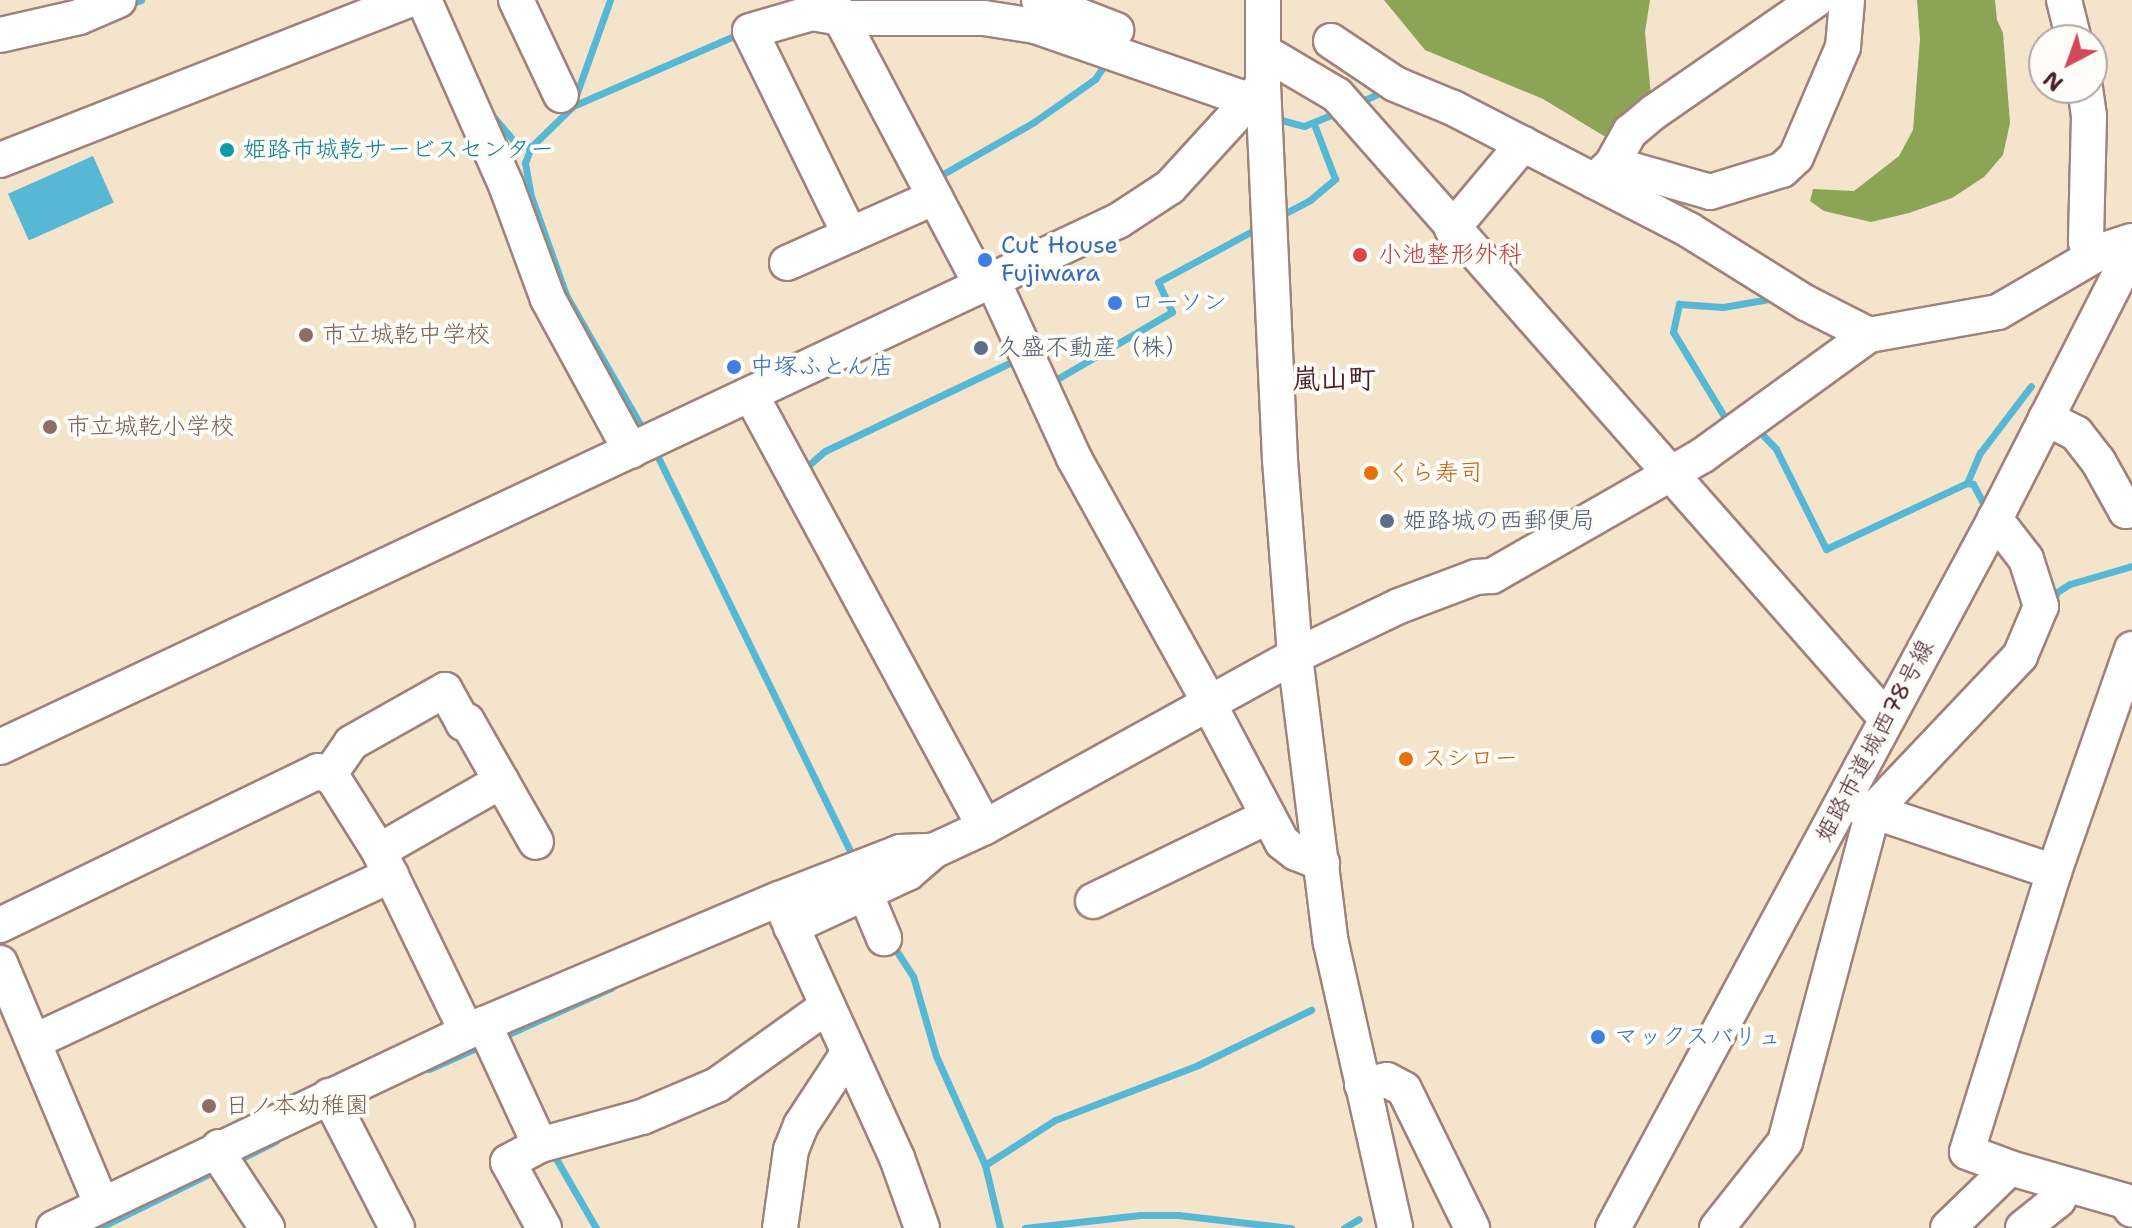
<!DOCTYPE html>
<meta charset="utf-8">
<style>
body{margin:0}
#map{position:relative;width:2132px;height:1228px;overflow:hidden;background:#f4e4cb;font-family:"Shantell Sans","Klee One",sans-serif}
div>[style]{position:absolute}
[style*='--x']{left:calc(var(--x)*1px);top:calc(var(--y)*1px);width:calc(var(--w)*1px);rotate:calc(var(--a)*1deg)}
.forest>*{inset:0;background:#8ca456}
.water>*{inset:0;background:#57b8d5;transform-origin:0 0}
.stream>*{height:7px;margin:-3.5px;padding:0 3.5px;transform-origin:3.5px;border-radius:3.5px;background:#57b8d5}
.roads{filter:drop-shadow(2px 0 #9f827b) drop-shadow(-2px 0 #9f827b) drop-shadow(0 2px #9f827b) drop-shadow(0 -2px #9f827b)}
.minor>*{height:34px;margin:-17px;padding:0 17px;transform-origin:17px;border-radius:17px;background:#fff}
.dots>*{width:22px;height:22px;translate:-50% -50%;box-sizing:border-box;border:4px solid #fdfcf7;border-radius:50%}
span{translate:-50% -50%;white-space:nowrap;text-align:center;line-height:1.15;-webkit-text-stroke:8px #fdfcf7;paint-order:stroke}
.culture-label{font-size:24px;color:#0d838f}
.left{translate:0 -50%;text-align:left}
.shop-label{font-size:24px;color:#366cbe}
.health-label{font-size:24px;color:#be3a42}
.education-label{font-size:24px;color:#785e54}
.service-label{font-size:24px;color:#4e5e75}
.food-label{font-size:24px;color:#c56008}
.street-label{font-size:24px;color:#4a1f2b}
.quarter-label{font-size:28px;color:#4a1f2b;font-weight:700}
.north{position:absolute;left:2028px;top:24px;width:80px;height:80px;box-sizing:border-box;background:#fdfcf7;border:2px solid #b5a4a5;border-radius:50%;rotate:221deg;font-size:22px;font-weight:700;line-height:32px;text-align:center;color:#4a1f2b}
.north::after{content:'';display:block;margin:auto;width:28px;height:36px;background:#d1495b;clip-path:polygon(50% 0,100% 100%,50% 72%,0 100%)}
</style>
<div id="map">
<div class="forest">
<div style="clip-path:polygon(1384px 0,1650px 0,1645px 32px,1654px 128px,1632px 153px,1543px 99px,1425px 50px)"></div>
<div style="clip-path:polygon(1917px 0,1995px 0,1997px 20px,2003px 33px,2010px 123px,2003px 155px,1984px 177px,1952px 198px,1909px 213px,1871px 222px,1824px 211px,1810px 201px,1813px 189px,1854px 191px,1899px 156px,1913px 130px,1920px 39px)"></div>
</div>
<div class="water">
<div style="left:93px;top:156px;width:51px;height:93px;rotate:66deg"></div>
</div>
<div class="stream">
<div style="--x:610;--y:0;--w:114;--a:109.6"></div>
<div style="--x:572;--y:107;--w:57;--a:135.7"></div>
<div style="--x:531;--y:147;--w:17;--a:111"></div>
<div style="--x:525;--y:163;--w:34;--a:80"></div>
<div style="--x:531;--y:196;--w:105;--a:70.5"></div>
<div style="--x:566;--y:295;--w:159;--a:60.2"></div>
<div style="--x:128;--y:5;--w:14;--a:-21"></div>
<div style="--x:1356;--y:104;--w:31;--a:-25"></div>
<div style="--x:573;--y:106;--w:183;--a:-23.5"></div>
<div style="--x:492;--y:115;--w:38;--a:50"></div>
<div style="--x:516;--y:144;--w:15;--a:11"></div>
<div style="--x:1274;--y:118;--w:31;--a:15"></div>
<div style="--x:1304;--y:126;--w:40;--a:-22"></div>
<div style="--x:936;--y:178;--w:113;--a:-29.7"></div>
<div style="--x:1034;--y:122;--w:75;--a:-35.2"></div>
<div style="--x:1095;--y:79;--w:22;--a:-56"></div>
<div style="--x:1280;--y:216;--w:34;--a:-28"></div>
<div style="--x:1310;--y:200;--w:33;--a:-40"></div>
<div style="--x:1335;--y:179;--w:59;--a:-110.9"></div>
<div style="--x:1052;--y:382;--w:139;--a:-30.3"></div>
<div style="--x:1172;--y:312;--w:33;--a:-115"></div>
<div style="--x:1158;--y:282;--w:114;--a:-28.4"></div>
<div style="--x:1730;--y:426;--w:110;--a:-121.2"></div>
<div style="--x:1673;--y:332;--w:29;--a:-78"></div>
<div style="--x:1679;--y:304;--w:44;--a:3.9"></div>
<div style="--x:1723;--y:307;--w:48;--a:-9.7"></div>
<div style="--x:1756;--y:428;--w:29;--a:46"></div>
<div style="--x:1776;--y:449;--w:112;--a:63.4"></div>
<div style="--x:1826;--y:549;--w:156;--a:-25.1"></div>
<div style="--x:1967;--y:483;--w:6;--a:9"></div>
<div style="--x:1973;--y:484;--w:27;--a:62"></div>
<div style="--x:655;--y:451;--w:456;--a:64"></div>
<div style="--x:803;--y:470;--w:29;--a:-41"></div>
<div style="--x:825;--y:451;--w:209;--a:-25.5"></div>
<div style="--x:1014;--y:361;--w:5;--a:68"></div>
<div style="--x:1967;--y:483;--w:33;--a:-67"></div>
<div style="--x:1980;--y:453;--w:84;--a:-52.7"></div>
<div style="--x:2053;--y:601;--w:10;--a:-66"></div>
<div style="--x:2057;--y:592;--w:15;--a:-32"></div>
<div style="--x:2070;--y:584;--w:65;--a:-16.2"></div>
<div style="--x:892;--y:944;--w:38;--a:57"></div>
<div style="--x:913;--y:976;--w:83;--a:74"></div>
<div style="--x:936;--y:1056;--w:120;--a:65.8"></div>
<div style="--x:985;--y:1165;--w:65;--a:76.6"></div>
<div style="--x:502;--y:1037;--w:120;--a:-24.2"></div>
<div style="--x:429;--y:1069;--w:59;--a:-24"></div>
<div style="--x:551;--y:1150;--w:90;--a:60"></div>
<div style="--x:234;--y:1162;--w:47;--a:-26.6"></div>
<div style="--x:985;--y:1165;--w:83;--a:-32.7"></div>
<div style="--x:1055;--y:1120;--w:153;--a:-21"></div>
<div style="--x:1198;--y:1065;--w:126;--a:-26"></div>
<div style="--x:99;--y:1228;--w:134;--a:-26.2"></div>
<div style="--x:1025;--y:1228;--w:116;--a:-6.4"></div>
<div style="--x:1140;--y:1215;--w:38;--a:0"></div>
<div style="--x:1178;--y:1215;--w:114;--a:6.6"></div>
<div style="--x:1344;--y:1228;--w:17;--a:-31"></div>
</div>
<div class="roads">
<div class="minor">
<div style="--x:424;--y:0;--w:202;--a:66.1"></div>
<div style="--x:506;--y:185;--w:121;--a:69.8"></div>
<div style="--x:548;--y:299;--w:173;--a:61.4"></div>
<div style="--x:516;--y:0;--w:105;--a:64.7"></div>
<div style="--x:831;--y:0;--w:309;--a:62.2"></div>
<div style="--x:975;--y:273;--w:20;--a:24"></div>
<div style="--x:993;--y:281;--w:195;--a:65.4"></div>
<div style="--x:1074;--y:458;--w:279;--a:61"></div>
<div style="--x:1039;--y:0;--w:83;--a:21.3"></div>
<div style="--x:1263;--y:0;--w:85;--a:90"></div>
<div style="--x:1263;--y:85;--w:375;--a:87.4"></div>
<div style="--x:1280;--y:460;--w:197;--a:85.6"></div>
<div style="--x:1295;--y:656;--w:289;--a:82.9"></div>
<div style="--x:1331;--y:943;--w:292;--a:77.3"></div>
<div style="--x:2064;--y:0;--w:41;--a:76"></div>
<div style="--x:0;--y:35;--w:81;--a:-12.8"></div>
<div style="--x:79;--y:17;--w:43;--a:-23"></div>
<div style="--x:1331;--y:41;--w:77;--a:33.9"></div>
<div style="--x:1395;--y:84;--w:63;--a:22.5"></div>
<div style="--x:1453;--y:108;--w:266;--a:27.3"></div>
<div style="--x:1689;--y:230;--w:138;--a:32"></div>
<div style="--x:1806;--y:303;--w:71;--a:26.9"></div>
<div style="--x:1264;--y:52;--w:85;--a:30.5"></div>
<div style="--x:1337;--y:95;--w:830;--a:48.61"></div>
<div style="--x:2085;--y:88;--w:28;--a:82"></div>
<div style="--x:2089;--y:116;--w:126;--a:91.4"></div>
<div style="--x:2086;--y:242;--w:16;--a:68"></div>
<div style="--x:0;--y:160;--w:439;--a:-21.4"></div>
<div style="--x:1612;--y:164;--w:37;--a:-61"></div>
<div style="--x:1630;--y:132;--w:31;--a:-40"></div>
<div style="--x:1654;--y:112;--w:197;--a:-34.7"></div>
<div style="--x:1594;--y:181;--w:25;--a:-43"></div>
<div style="--x:1612;--y:164;--w:102;--a:15.9"></div>
<div style="--x:1710;--y:192;--w:75;--a:-17"></div>
<div style="--x:1782;--y:170;--w:19;--a:-43"></div>
<div style="--x:1796;--y:157;--w:120;--a:-66.9"></div>
<div style="--x:1843;--y:47;--w:47;--a:-85.1"></div>
<div style="--x:1452;--y:229;--w:111;--a:-50.1"></div>
<div style="--x:850;--y:235;--w:227;--a:-116.1"></div>
<div style="--x:750;--y:31;--w:65;--a:-16.2"></div>
<div style="--x:812;--y:13;--w:28;--a:10"></div>
<div style="--x:840;--y:18;--w:144;--a:0"></div>
<div style="--x:984;--y:18;--w:52;--a:8.9"></div>
<div style="--x:1035;--y:26;--w:226;--a:19.1"></div>
<div style="--x:787;--y:263;--w:162;--a:-24"></div>
<div style="--x:751;--y:395;--w:491;--a:61.6"></div>
<div style="--x:2046;--y:418;--w:34;--a:27"></div>
<div style="--x:2076;--y:433;--w:36;--a:52"></div>
<div style="--x:2098;--y:461;--w:57;--a:60.8"></div>
<div style="--x:2126;--y:511;--w:7;--a:-27"></div>
<div style="--x:2132;--y:649;--w:236;--a:109.3"></div>
<div style="--x:2054;--y:872;--w:293;--a:107.3"></div>
<div style="--x:1967;--y:1152;--w:46;--a:20.4"></div>
<div style="--x:2010;--y:1168;--w:120;--a:16"></div>
<div style="--x:2125;--y:1201;--w:11;--a:52"></div>
<div style="--x:1210;--y:706;--w:154;--a:62.1"></div>
<div style="--x:1282;--y:842;--w:18;--a:38"></div>
<div style="--x:1296;--y:853;--w:28;--a:21"></div>
<div style="--x:0;--y:747;--w:1236;--a:-25.2"></div>
<div style="--x:1118;--y:221;--w:62;--a:-33.2"></div>
<div style="--x:1170;--y:187;--w:138;--a:-47.6"></div>
<div style="--x:329;--y:775;--w:39;--a:-55"></div>
<div style="--x:351;--y:743;--w:108;--a:-29.4"></div>
<div style="--x:445;--y:690;--w:38;--a:61"></div>
<div style="--x:463;--y:723;--w:4;--a:-27"></div>
<div style="--x:467;--y:721;--w:139;--a:60.3"></div>
<div style="--x:1855;--y:805;--w:210;--a:18.6"></div>
<div style="--x:379;--y:851;--w:141;--a:-29.8"></div>
<div style="--x:866;--y:895;--w:47;--a:67.3"></div>
<div style="--x:779;--y:899;--w:285;--a:65.5"></div>
<div style="--x:897;--y:1158;--w:74;--a:70.3"></div>
<div style="--x:1093;--y:901;--w:193;--a:-25.8"></div>
<div style="--x:0;--y:925;--w:353;--a:-25.8"></div>
<div style="--x:318;--y:771;--w:17;--a:25"></div>
<div style="--x:333;--y:778;--w:86;--a:57.8"></div>
<div style="--x:379;--y:851;--w:201;--a:64.1"></div>
<div style="--x:791;--y:927;--w:129;--a:-24.8"></div>
<div style="--x:908;--y:873;--w:30;--a:-41"></div>
<div style="--x:0;--y:963;--w:260;--a:67.2"></div>
<div style="--x:484;--y:1024;--w:133;--a:65.2"></div>
<div style="--x:35;--y:1041;--w:393;--a:-25"></div>
<div style="--x:1362;--y:1085;--w:25;--a:-11"></div>
<div style="--x:1387;--y:1080;--w:19;--a:28"></div>
<div style="--x:1404;--y:1089;--w:155;--a:63.9"></div>
<div style="--x:329;--y:1096;--w:148;--a:62.7"></div>
<div style="--x:219;--y:1147;--w:11;--a:80"></div>
<div style="--x:221;--y:1158;--w:84;--a:56.7"></div>
<div style="--x:54;--y:1228;--w:476;--a:-25.4"></div>
<div style="--x:484;--y:1024;--w:320;--a:-23"></div>
<div style="--x:779;--y:899;--w:130;--a:-21.2"></div>
<div style="--x:900;--y:852;--w:33;--a:-2"></div>
<div style="--x:933;--y:851;--w:57;--a:-24.8"></div>
<div style="--x:985;--y:827;--w:354;--a:-28.9"></div>
<div style="--x:1295;--y:656;--w:115;--a:-25.7"></div>
<div style="--x:1399;--y:606;--w:82;--a:-20.6"></div>
<div style="--x:1476;--y:577;--w:16;--a:-4"></div>
<div style="--x:1492;--y:576;--w:243;--a:-29.8"></div>
<div style="--x:1703;--y:455;--w:205;--a:-35.9"></div>
<div style="--x:1869;--y:335;--w:131;--a:-10.1"></div>
<div style="--x:1998;--y:312;--w:123;--a:-30.3"></div>
<div style="--x:2104;--y:250;--w:29;--a:-18"></div>
<div style="--x:544;--y:1228;--w:75;--a:-118.6"></div>
<div style="--x:508;--y:1162;--w:36;--a:-28"></div>
<div style="--x:540;--y:1145;--w:106;--a:-15.4"></div>
<div style="--x:642;--y:1117;--w:82;--a:-23.1"></div>
<div style="--x:717;--y:1085;--w:134;--a:-35.6"></div>
<div style="--x:780;--y:1228;--w:79;--a:-82"></div>
<div style="--x:791;--y:1150;--w:27;--a:-68"></div>
<div style="--x:801;--y:1125;--w:87;--a:-56.7"></div>
<div style="--x:1613;--y:1228;--w:805;--a:-61.68"></div>
<div style="--x:1995;--y:519;--w:302;--a:-63"></div>
<div style="--x:1717;--y:1228;--w:110;--a:-51.7"></div>
<div style="--x:1785;--y:1142;--w:342;--a:-75.1"></div>
<div style="--x:1873;--y:811;--w:214;--a:-46.5"></div>
<div style="--x:2020;--y:656;--w:54;--a:-67.2"></div>
<div style="--x:2041;--y:606;--w:49;--a:-107.7"></div>
<div style="--x:2026;--y:559;--w:51;--a:-127.8"></div>
<div style="--x:1948;--y:1228;--w:86;--a:-44.1"></div>
<div style="--x:2023;--y:1228;--w:45;--a:-38.7"></div>
<div style="--x:2058;--y:1200;--w:17;--a:-62"></div>
</div>
</div>
<div class="dots">
<div style="left:227px;top:150px;background:#0f9aa8"></div>
<div style="left:1360px;top:255px;background:#e0444e"></div>
<div style="left:985px;top:260px;background:#3f7fe0"></div>
<div style="left:1115px;top:303px;background:#3f7fe0"></div>
<div style="left:306px;top:335px;background:#8d6e63"></div>
<div style="left:981px;top:348px;background:#5c6f8a"></div>
<div style="left:734px;top:367px;background:#3f7fe0"></div>
<div style="left:50px;top:427px;background:#8d6e63"></div>
<div style="left:1371px;top:473px;background:#e8710a"></div>
<div style="left:1387px;top:521px;background:#5c6f8a"></div>
<div style="left:1406px;top:759px;background:#e8710a"></div>
<div style="left:1598px;top:1037px;background:#3f7fe0"></div>
<div style="left:209px;top:1106px;background:#8d6e63"></div>
</div>
<div class="culture-label">
<span class="left" style="left:243px;top:150px">姫路市城乾サービスセンター</span>
</div>
<div class="shop-label">
<span class="left" style="left:1001px;top:260px">Cut House<br>Fujiwara</span>
<span class="left" style="left:1131px;top:303px">ローソン</span>
<span class="left" style="left:750px;top:367px">中塚ふとん店</span>
<span class="left" style="left:1614px;top:1037px">マックスバリュ</span>
</div>
<div class="health-label">
<span class="left" style="left:1378px;top:255px">小池整形外科</span>
</div>
<div class="education-label">
<span class="left" style="left:322px;top:335px">市立城乾中学校</span>
<span class="left" style="left:66px;top:427px">市立城乾小学校</span>
<span class="left" style="left:225px;top:1106px">日ノ本幼稚園</span>
</div>
<div class="service-label">
<span class="left" style="left:997px;top:348px">久盛不動産（株）</span>
<span class="left" style="left:1403px;top:521px">姫路城の西郵便局</span>
</div>
<div class="food-label">
<span class="left" style="left:1387px;top:473px">くら寿司</span>
<span class="left" style="left:1422px;top:759px">スシロー</span>
</div>
<div class="street-label">
<span style="left:1875px;top:741px;rotate:-62deg">姫路市道城西78号線</span>
</div>
<div class="quarter-label">
<span style="left:1334px;top:378px">嵐山町</span>
</div>
<div class="north">N</div>
</div>
